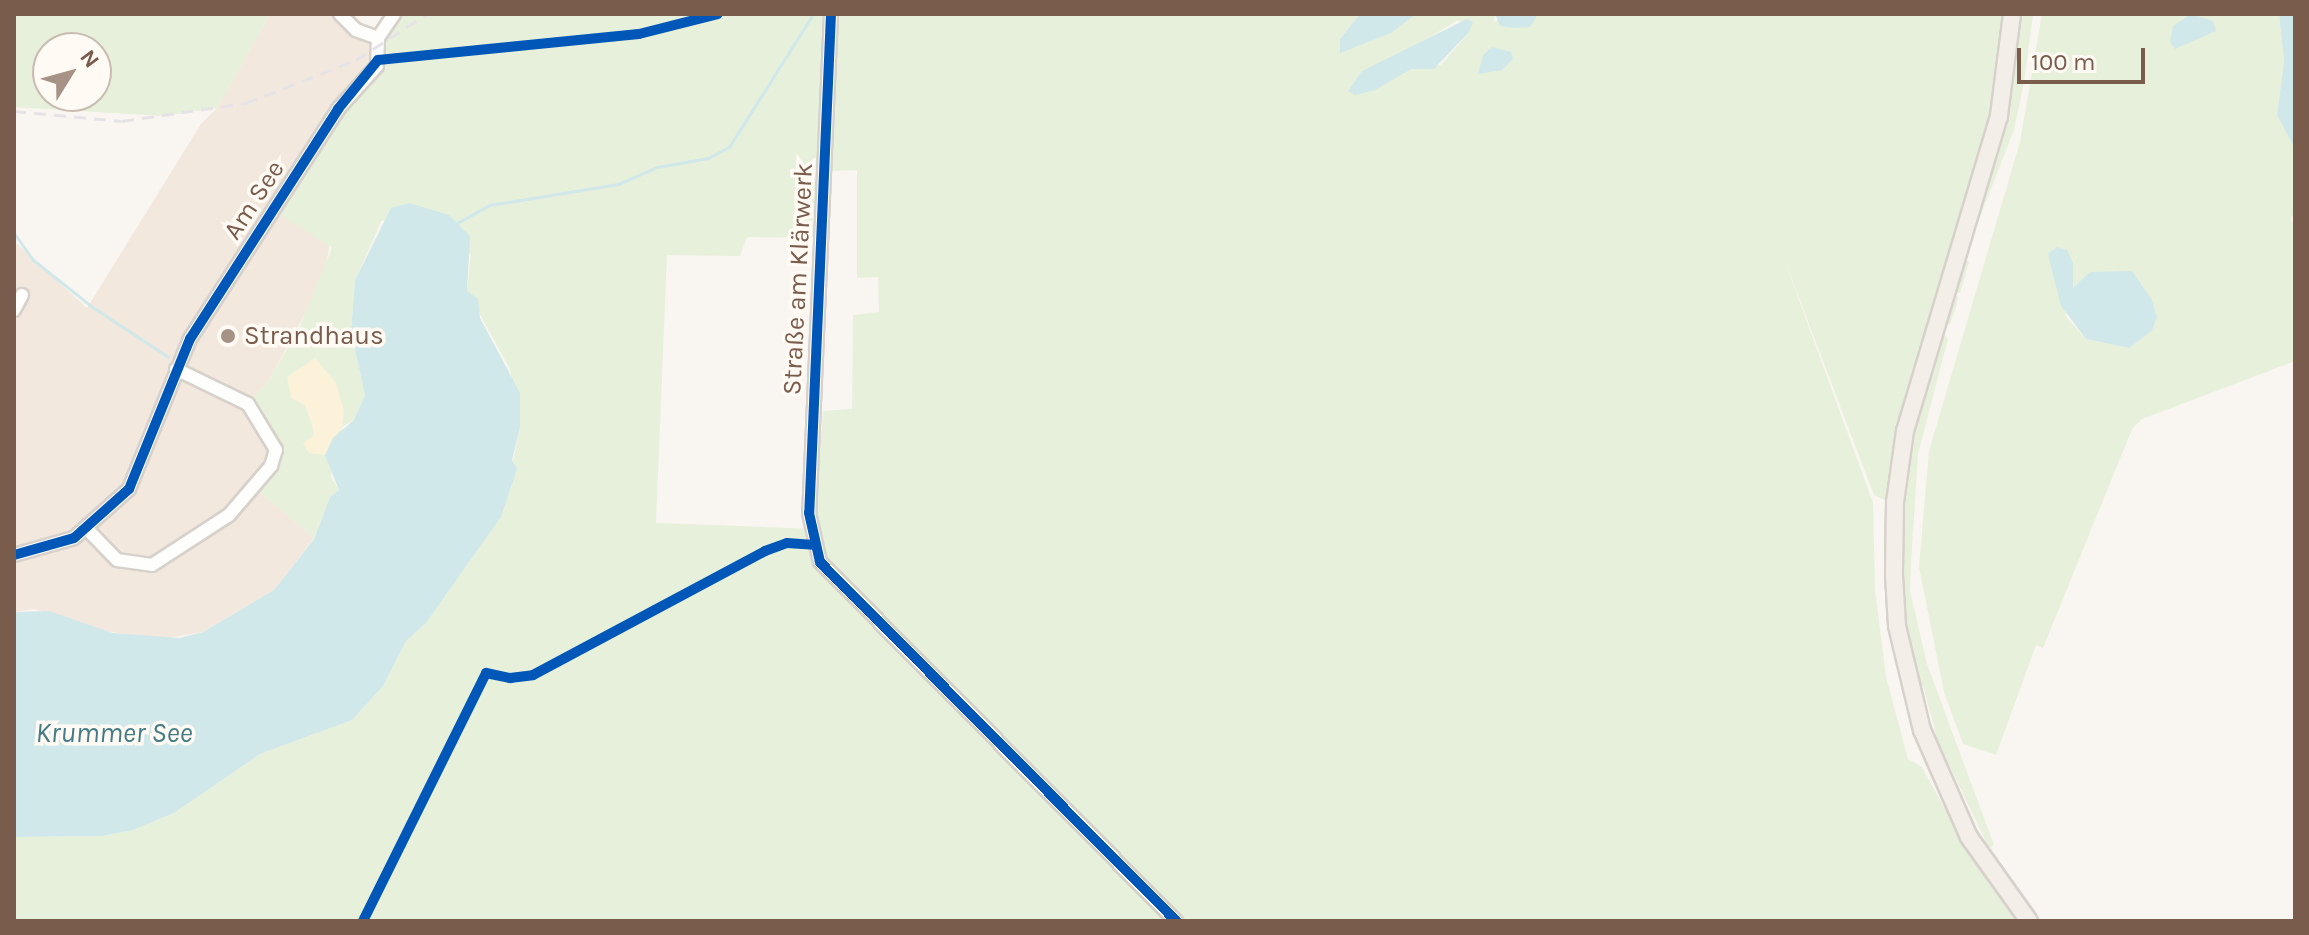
<!DOCTYPE html>
<meta charset="utf-8">
<style>
body{margin:0}
#map{position:relative;width:2309px;height:935px;overflow:hidden;background:#f9f5f0;font-family:Karla,sans-serif}
div>[style]{position:absolute}
[style*='--x']{left:calc(var(--x)*1px);top:calc(var(--y)*1px);width:calc(var(--w)*1px);rotate:calc(var(--a)*1deg)}
.residential>*{inset:0;background:#f2e8de}
.green>*{inset:0;background:#e7f0db}
.sand>*{inset:0;background:#fbf2d9}
.water>*{inset:0;background:#d0e8ea}
.stream>*{height:3px;margin:-1.5px;padding:0 1.5px;transform-origin:1.5px;border-radius:1.5px;background:#d0e8ea}
.roads{filter:drop-shadow(2px 0 #d7d1cb) drop-shadow(-2px 0 #d7d1cb) drop-shadow(0 2px #d7d1cb) drop-shadow(0 -2px #d7d1cb)}
.minor>*{height:12px;margin:-6px;padding:0 6px;transform-origin:6px;border-radius:6px;background:#fefefd}
.major>*{height:16px;margin:-8px;padding:0 8px;transform-origin:8px;border-radius:8px;background:#f3eee8}
.rail>*{height:3px;margin-top:-1.5px;transform-origin:0;background:repeating-linear-gradient(90deg,#e6e3e7 0 12px,transparent 0 20px)}
.cycleway>*{height:10px;margin:-5px;padding:0 5px;transform-origin:5px;border-radius:5px;background:#0057b8}
.dots>*{width:22px;height:22px;translate:-50% -50%;box-sizing:border-box;border:4px solid #fffaf3;border-radius:50%}
span{translate:-50% -50%;white-space:nowrap;text-align:center;line-height:1.15;-webkit-text-stroke:7px #fffaf3;paint-order:stroke}
.street-label{font-size:26px;color:#7a5c4d}
.poi-label{font-size:26px;color:#7a5c4d}
.left{translate:0 -50%;text-align:left}
.water-label{font-size:28px;color:#437c86;font-style:italic}
.frame{position:absolute;inset:0;border:16px solid #7a5c4d;pointer-events:none}
.north{position:absolute;left:32px;top:32px;width:80px;height:80px;box-sizing:border-box;background:#fffaf3;border:2px solid #cabbb1;border-radius:50%;rotate:53deg;font-size:22px;font-weight:700;line-height:32px;text-align:center;color:#7a5c4d}
.north::after{content:'';display:block;margin:auto;width:28px;height:36px;background:#a69286;clip-path:polygon(50% 0,100% 100%,50% 72%,0 100%)}
.scale{position:absolute;left:2017px;top:48px;width:128px;height:36px;box-sizing:border-box;border:4px solid #7a5c4d;border-top:0;padding-left:10px;font-size:24px;line-height:28px;white-space:nowrap;color:#7a5c4d;-webkit-text-stroke:6px #fffaf3;paint-order:stroke}
</style>
<div id="map">
<div class="residential">
<div style="clip-path:polygon(270px 14px,344px 14px,385px 38px,388px 60px,358px 96px,323px 280px,269px 380px,248px 404px,276px 450px,255px 488px,314px 538px,274px 590px,203px 632px,156px 640px,101px 630px,34px 609px,14px 612px,14px 241px,87px 308px,201px 124px,217px 108px)"></div>
</div>
<div class="green">
<div style="clip-path:polygon(evenodd,14px 14px,270px 14px,217px 108px,162px 116px,14px 107px,14px 14px,48px 48px,96px 48px,96px 96px,48px 96px,48px 48px)"></div>
<div style="clip-path:polygon(evenodd,401px 14px,823px 14px,817px 238px,747px 237px,740px 256px,667px 255px,656px 523px,815px 529px,823px 411px,852px 409px,853px 315px,879px 312px,878px 277px,857px 278px,857px 170px,832px 171px,837px 14px,1360px 14px,1340px 39px,1416px 14px,1495px 14px,1494px 21px,1536px 18px,1536px 14px,2005px 14px,1988px 130px,1889px 502px,1874px 495px,1782px 253px,1873px 503px,1875px 590px,1886px 677px,1908px 759px,1922px 767px,1973px 860px,2020px 921px,14px 921px,14px 837px,102px 836px,133px 830px,174px 813px,260px 754px,352px 720px,383px 686px,406px 641px,426px 623px,501px 517px,520px 428px,510px 369px,467px 291px,471px 254px,382px 220px,355px 280px,351px 332px,365px 395px,354px 420px,342px 427px,331px 477px,339px 490px,330px 497px,314px 538px,255px 488px,275px 456px,248px 404px,269px 380px,300px 326px,332px 248px,278px 213px,344px 114px,383px 68px,387px 30px,401px 14px,1458px 20px,1469px 32px,1441px 65px,1411px 69px,1427px 39px,1458px 20px)"></div>
<div style="clip-path:polygon(2016px 14px,2033px 14px,2024px 82px,2014px 130px,1964px 258px,1969px 262px,1960px 293px,1953px 291px,1958px 298px,1955px 310px,1950px 324px,1940px 329px,1948px 339px,1918px 454px,1911px 562px,1910px 591px,1927px 664px,1994px 845px,1989px 848px,1938px 741px,1923px 686px,1914px 688px,1899px 595px,1898px 537px,1912px 424px,1938px 329px,2000px 132px)"></div>
<div style="clip-path:polygon(evenodd,2042px 14px,2279px 14px,2284px 61px,2277px 115px,2295px 149px,2295px 212px,2291px 218px,2295px 231px,2295px 361px,2142px 419px,2132px 429px,2043px 648px,2036px 645px,1996px 755px,1963px 744px,1944px 692px,1919px 567px,1929px 451px,2020px 142px,2042px 14px,2048px 254px,2073px 263px,2073px 288px,2131px 271px,2152px 300px,2157px 317px,2152px 331px,2129px 348px,2086px 339px,2067px 318px,2048px 254px)"></div>
</div>
<div class="sand">
<div style="clip-path:polygon(315px 358px,336px 383px,344px 411px,342px 427px,325px 455px,309px 453px,303px 443px,314px 435px,312px 425px,305px 405px,291px 398px,287px 377px)"></div>
</div>
<div class="water">
<div style="clip-path:polygon(1360px 14px,1416px 14px,1391px 33px,1340px 53px,1340px 39px)"></div>
<div style="clip-path:polygon(1495px 14px,1536px 14px,1536px 18px,1530px 27px,1515px 28px,1500px 26px)"></div>
<div style="clip-path:polygon(2191px 14px,2213px 21px,2216px 31px,2175px 49px,2170px 42px,2173px 26px)"></div>
<div style="clip-path:polygon(2279px 14px,2295px 14px,2295px 149px,2277px 115px,2284px 61px)"></div>
<div style="clip-path:polygon(1467px 19px,1473px 22px,1469px 32px,1434px 69px,1411px 69px,1375px 90px,1355px 95px,1348px 91px,1362px 71px)"></div>
<div style="clip-path:polygon(1492px 47px,1511px 52px,1513px 59px,1502px 70px,1478px 74px,1483px 55px)"></div>
<div style="clip-path:polygon(409px 203px,449px 215px,470px 236px,467px 291px,478px 299px,480px 318px,520px 393px,520px 428px,512px 460px,517px 469px,501px 517px,426px 623px,406px 641px,383px 686px,352px 720px,260px 754px,174px 813px,133px 830px,102px 836px,14px 837px,14px 612px,49px 611px,113px 633px,179px 638px,203px 632px,274px 590px,314px 539px,330px 497px,339px 490px,325px 455px,333px 438px,354px 420px,365px 395px,351px 332px,355px 280px,391px 208px)"></div>
<div style="clip-path:polygon(2057px 247px,2067px 250px,2073px 263px,2073px 288px,2090px 272px,2132px 271px,2152px 300px,2157px 317px,2152px 331px,2129px 348px,2086px 339px,2061px 306px,2048px 254px)"></div>
</div>
<div class="stream">
<div style="--x:657;--y:167;--w:52;--a:-10"></div>
<div style="--x:708;--y:158;--w:24;--a:-28"></div>
<div style="--x:729;--y:147;--w:157;--a:-57.7"></div>
<div style="--x:457;--y:223;--w:38;--a:-29"></div>
<div style="--x:490;--y:205;--w:130;--a:-9.3"></div>
<div style="--x:618;--y:184;--w:40;--a:-23.4"></div>
<div style="--x:14;--y:233;--w:32;--a:55"></div>
<div style="--x:32;--y:259;--w:75;--a:38.5"></div>
<div style="--x:91;--y:306;--w:92;--a:33.5"></div>
</div>
<div class="roads">
<div class="minor">
<div style="--x:340;--y:14;--w:23;--a:45"></div>
<div style="--x:356;--y:30;--w:23;--a:20"></div>
<div style="--x:831;--y:14;--w:499;--a:92.5"></div>
<div style="--x:809;--y:513;--w:50;--a:77.3"></div>
<div style="--x:820;--y:562;--w:506;--a:45.24"></div>
<div style="--x:14;--y:310;--w:17;--a:-62"></div>
<div style="--x:87;--y:529;--w:43;--a:45.9"></div>
<div style="--x:117;--y:560;--w:35;--a:8"></div>
<div style="--x:152;--y:565;--w:92;--a:-33"></div>
<div style="--x:229;--y:515;--w:65;--a:-49.4"></div>
<div style="--x:271;--y:466;--w:17;--a:-73"></div>
<div style="--x:276;--y:450;--w:54;--a:-121.3"></div>
<div style="--x:248;--y:404;--w:80;--a:-154.1"></div>
<div style="--x:14;--y:555;--w:62;--a:-15.8"></div>
<div style="--x:74;--y:538;--w:74;--a:-41.7"></div>
<div style="--x:129;--y:489;--w:162;--a:-67.9"></div>
<div style="--x:190;--y:339;--w:274;--a:-57.2"></div>
<div style="--x:338;--y:109;--w:58;--a:-47.8"></div>
<div style="--x:377;--y:66;--w:28;--a:-88"></div>
<div style="--x:378;--y:38;--w:29;--a:-56"></div>
</div>
<div class="major">
<div style="--x:2012;--y:14;--w:103;--a:97.3"></div>
<div style="--x:1999;--y:116;--w:329;--a:106.6"></div>
<div style="--x:1905;--y:431;--w:72;--a:98"></div>
<div style="--x:1895;--y:502;--w:73;--a:90.8"></div>
<div style="--x:1894;--y:575;--w:51;--a:86.6"></div>
<div style="--x:1897;--y:626;--w:107;--a:76.5"></div>
<div style="--x:1922;--y:730;--w:117;--a:66.3"></div>
<div style="--x:1969;--y:837;--w:103;--a:54.5"></div>
</div>
</div>
<div class="rail">
<div style="--x:14;--y:111;--w:108;--a:5.3"></div>
<div style="--x:122;--y:121;--w:125;--a:-8.3"></div>
<div style="--x:246;--y:103;--w:118;--a:-21.4"></div>
<div style="--x:356;--y:60;--w:85;--a:-32.9"></div>
</div>
<div class="cycleway">
<div style="--x:831;--y:14;--w:499;--a:92.5"></div>
<div style="--x:809;--y:513;--w:50;--a:77.3"></div>
<div style="--x:820;--y:562;--w:506;--a:45.24"></div>
<div style="--x:14;--y:555;--w:62;--a:-15.8"></div>
<div style="--x:74;--y:538;--w:74;--a:-41.7"></div>
<div style="--x:129;--y:489;--w:162;--a:-67.9"></div>
<div style="--x:190;--y:339;--w:274;--a:-57.2"></div>
<div style="--x:338;--y:109;--w:63;--a:-50.8"></div>
<div style="--x:378;--y:60;--w:262;--a:-5.7"></div>
<div style="--x:639;--y:34;--w:81;--a:-14.2"></div>
<div style="--x:363;--y:921;--w:277;--a:-63.6"></div>
<div style="--x:486;--y:673;--w:25;--a:12"></div>
<div style="--x:510;--y:678;--w:23;--a:-7"></div>
<div style="--x:533;--y:675;--w:263;--a:-28.1"></div>
<div style="--x:765;--y:551;--w:23;--a:-20"></div>
<div style="--x:787;--y:543;--w:27;--a:4"></div>
</div>
<div class="dots">
<div style="left:228px;top:336px;background:#a69286"></div>
</div>
<div class="street-label">
<span style="left:254px;top:200px;rotate:-57deg">Am See</span>
<span style="left:798px;top:279px;rotate:-87deg">Straße am Klärwerk</span>
</div>
<div class="poi-label">
<span class="left" style="left:244px;top:336px">Strandhaus</span>
</div>
<div class="water-label">
<span style="left:114px;top:733px">Krummer See</span>
</div>
<div class="frame"></div>
<div class="north">N</div>
<div class="scale">100 m</div>
</div>
